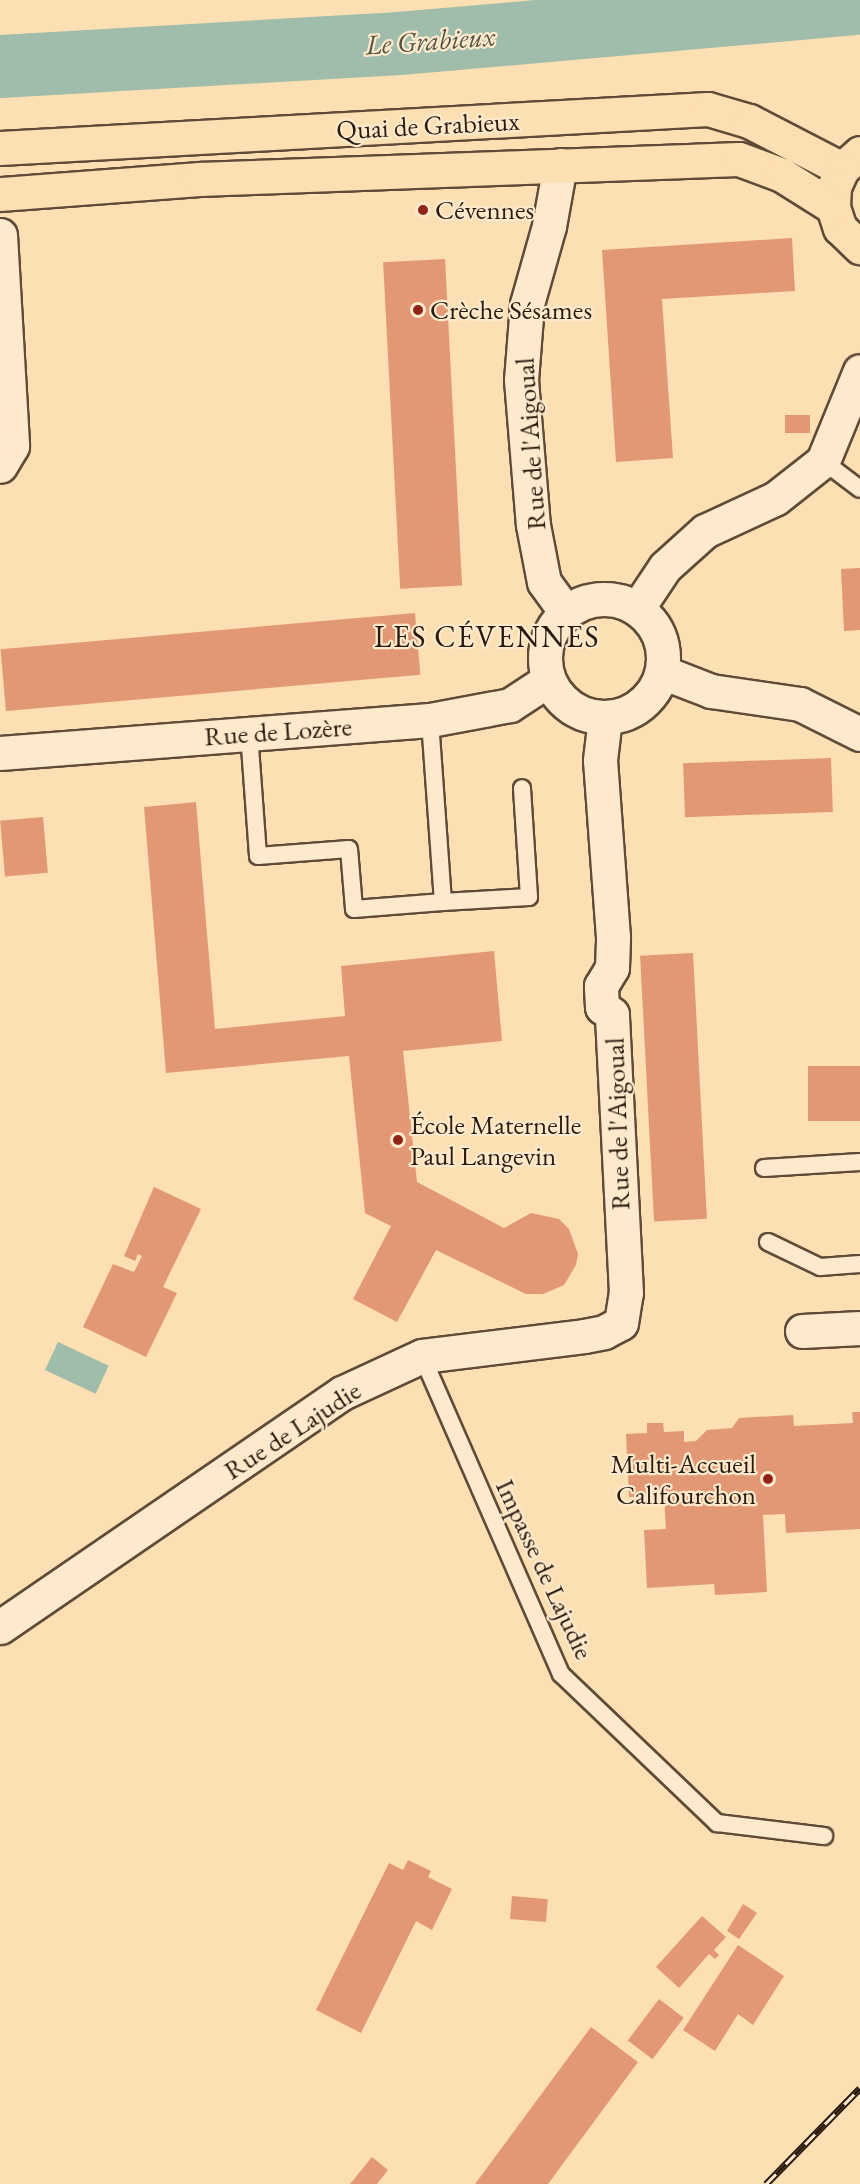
<!DOCTYPE html>
<meta charset="utf-8">
<style>
body{margin:0}
#map{position:relative;width:860px;height:2184px;overflow:hidden;background:#fcdfb2;font-family:"EB Garamond",serif}
div>[style]{position:absolute}
[style*='--x']{left:calc(var(--x)*1px);top:calc(var(--y)*1px);width:calc(var(--w)*1px);rotate:calc(var(--a)*1deg)}
.water>*{inset:0;background:#9fbdaa;transform-origin:0 0}
.river>*{height:63px;margin:-31.5px;padding:0 31.5px;transform-origin:31.5px;border-radius:31.5px;background:#9fbdaa}
.building>*{inset:0;background:#e39875;transform-origin:0 0}
.roads{filter:drop-shadow(2px 0 #5f4b37) drop-shadow(-2px 0 #5f4b37) drop-shadow(0 2px #5f4b37) drop-shadow(0 -2px #5f4b37)}
.lane>*{height:16px;margin:-8px;padding:0 8px;transform-origin:8px;border-radius:8px;background:#fdeacd}
.street>*{height:33px;margin:-16.5px;padding:0 16.5px;transform-origin:16.5px;border-radius:16.5px;background:#fdeacd}
.street>.ring{margin:-16.5px;padding:0;box-sizing:content-box;background:none;border:33px solid #fdeacd;border-radius:50%}
.primary>*{height:33px;margin:-16.5px;padding:0 16.5px;transform-origin:16.5px;border-radius:16.5px;background:#fcdfb2}
.rail>*{height:7px;margin-top:-3.5px;transform-origin:0;background:repeating-linear-gradient(90deg,#fdeacd 0 14px,#2b1a0e 0 28px);box-sizing:border-box;border-block:2px solid #2b1a0e}
.dots>*{width:16px;height:16px;translate:-50% -50%;box-sizing:border-box;border:3px solid #fdeacd;border-radius:50%}
span{translate:-50% -50%;white-space:nowrap;text-align:center;line-height:1.15;-webkit-text-stroke:4.5px #fdeacd;paint-order:stroke}
.street-label{font-size:27px;color:#2b1a0e}
.poi-label{font-size:27px;color:#2b1a0e}
.left{translate:0 -50%;text-align:left}
.right{translate:-100% -50%;text-align:right}
.water-label{font-size:28px;color:#545345;font-style:italic}
.quarter-label{font-size:30px;color:#2b1a0e;letter-spacing:1.5px}
</style>
<div id="map">
<div class="water">
<div style="clip-path:polygon(752px 0,860px 0,860px 22px,753px 12px)"></div>
<div style="left:58px;top:1342px;width:56px;height:31px;rotate:25deg"></div>
</div>
<div class="river">
<div style="--x:0;--y:66;--w:400;--a:-3.3"></div>
<div style="--x:399;--y:43;--w:463;--a:-5"></div>
</div>
<div class="building">
<div style="clip-path:polygon(792px 238px,795px 291px,662px 299px,673px 458px,616px 462px,602px 250px)"></div>
<div style="left:445px;top:259px;width:327px;height:62px;rotate:87deg"></div>
<div style="left:810px;top:415px;width:18px;height:25px;rotate:90deg"></div>
<div style="clip-path:polygon(860px 568px,860px 630px,844px 631px,841px 569px)"></div>
<div style="left:415px;top:613px;width:62px;height:416px;rotate:85deg"></div>
<div style="left:831px;top:758px;width:54px;height:148px;rotate:88deg"></div>
<div style="clip-path:polygon(196px 802px,215px 1029px,345px 1016px,341px 966px,494px 951px,502px 1041px,403px 1051px,417px 1182px,504px 1228px,531px 1213px,559px 1219px,569px 1229px,578px 1254px,576px 1265px,564px 1285px,543px 1294px,526px 1294px,436px 1250px,397px 1322px,353px 1299px,391px 1226px,365px 1213px,349px 1056px,166px 1073px,144px 807px)"></div>
<div style="left:43px;top:817px;width:56px;height:43px;rotate:85deg"></div>
<div style="left:693px;top:953px;width:266px;height:53px;rotate:87deg"></div>
<div style="left:860px;top:1066px;width:55px;height:52px;rotate:90deg"></div>
<div style="clip-path:polygon(154px 1187px,201px 1209px,163px 1287px,177px 1293px,146px 1357px,83px 1327px,113px 1264px,134px 1272px,142px 1256px,138px 1254px,135px 1261px,124px 1256px)"></div>
<div style="clip-path:polygon(852px 1412px,860px 1412px,860px 1529px,786px 1533px,785px 1514px,763px 1515px,767px 1592px,715px 1595px,714px 1584px,647px 1588px,644px 1530px,666px 1529px,664px 1496px,629px 1497px,626px 1434px,647px 1433px,647px 1423px,663px 1423px,664px 1432px,684px 1431px,684px 1442px,696px 1441px,707px 1430px,732px 1428px,739px 1418px,793px 1415px,794px 1426px,853px 1423px)"></div>
<div style="clip-path:polygon(408px 1860px,431px 1871px,428px 1877px,452px 1889px,432px 1930px,416px 1921px,361px 2033px,316px 2010px,389px 1863px,403px 1870px)"></div>
<div style="left:512px;top:1896px;width:36px;height:23px;rotate:5deg"></div>
<div style="clip-path:polygon(743px 1904px,757px 1913px,739px 1939px,727px 1931px)"></div>
<div style="clip-path:polygon(702px 1916px,726px 1937px,714px 1950px,719px 1955px,715px 1959px,709px 1954px,679px 1988px,656px 1967px)"></div>
<div style="clip-path:polygon(738px 1945px,784px 1976px,753px 2025px,738px 2014px,715px 2051px,683px 2030px)"></div>
<div style="left:659px;top:1999px;width:31px;height:52px;rotate:37deg"></div>
<div style="clip-path:polygon(591px 2027px,638px 2062px,548px 2184px,475px 2184px)"></div>
<div style="clip-path:polygon(372px 2157px,388px 2170px,377px 2184px,350px 2184px)"></div>
</div>
<div class="roads">
<div class="lane">
<div style="--x:823;--y:461;--w:46;--a:37.1"></div>
<div style="--x:249;--y:733;--w:123;--a:85.8"></div>
<div style="--x:258;--y:856;--w:91;--a:-4.4"></div>
<div style="--x:349;--y:849;--w:60;--a:85.2"></div>
<div style="--x:354;--y:909;--w:89;--a:-4.5"></div>
<div style="--x:443;--y:902;--w:182;--a:-94.1"></div>
<div style="--x:443;--y:902;--w:86;--a:-3.3"></div>
<div style="--x:529;--y:897;--w:109;--a:-93.7"></div>
<div style="--x:764;--y:1168;--w:96;--a:-3.6"></div>
<div style="--x:768;--y:1242;--w:58;--a:25.7"></div>
<div style="--x:820;--y:1267;--w:40;--a:-4.3"></div>
<div style="--x:422;--y:1356;--w:347;--a:66.4"></div>
<div style="--x:561;--y:1674;--w:216;--a:43.7"></div>
<div style="--x:717;--y:1823;--w:108;--a:6.9"></div>
</div>
<div class="street">
<div style="--x:560;--y:165;--w:62;--a:100.2"></div>
<div style="--x:549;--y:226;--w:81;--a:105.8"></div>
<div style="--x:527;--y:304;--w:76;--a:94.5"></div>
<div style="--x:521;--y:380;--w:145;--a:85.3"></div>
<div style="--x:533;--y:525;--w:58;--a:79.1"></div>
<div style="--x:544;--y:582;--w:37;--a:54"></div>
<div style="--x:0;--y:235;--w:211;--a:86.7"></div>
<div style="--x:12;--y:446;--w:23;--a:121"></div>
<div class="ring" style="left:545px;top:599px;width:85px;height:85px"></div>
<div style="--x:637;--y:609;--w:50;--a:-56.3"></div>
<div style="--x:665;--y:567;--w:54;--a:-42"></div>
<div style="--x:705;--y:531;--w:78;--a:-24.9"></div>
<div style="--x:776;--y:498;--w:60;--a:-38.2"></div>
<div style="--x:823;--y:461;--w:97;--a:-67.7"></div>
<div style="--x:662;--y:672;--w:53;--a:21.2"></div>
<div style="--x:711;--y:691;--w:90;--a:8.3"></div>
<div style="--x:800;--y:704;--w:67;--a:26.6"></div>
<div style="--x:0;--y:753;--w:431;--a:-4.4"></div>
<div style="--x:430;--y:720;--w:81;--a:-10.6"></div>
<div style="--x:510;--y:705;--w:45;--a:-33.3"></div>
<div style="--x:802;--y:1331;--w:58;--a:-3"></div>
<div style="--x:0;--y:1627;--w:414;--a:-34.4"></div>
<div style="--x:342;--y:1393;--w:88;--a:-24.8"></div>
<div style="--x:422;--y:1356;--w:163;--a:-7"></div>
<div style="--x:584;--y:1336;--w:20;--a:-11"></div>
<div style="--x:604;--y:1332;--w:19;--a:-28"></div>
<div style="--x:621;--y:1323;--w:30;--a:-81"></div>
<div style="--x:626;--y:1293;--w:279;--a:-92.9"></div>
<div style="--x:612;--y:1014;--w:12;--a:-145"></div>
<div style="--x:602;--y:1007;--w:21;--a:-93"></div>
<div style="--x:601;--y:986;--w:21;--a:-59"></div>
<div style="--x:612;--y:968;--w:31;--a:-88"></div>
<div style="--x:613;--y:937;--w:177;--a:-94.2"></div>
<div style="--x:600;--y:760;--w:42;--a:-83.2"></div>
</div>
<div class="primary">
<div style="--x:0;--y:148;--w:709;--a:-3.15"></div>
<div style="--x:708;--y:109;--w:43;--a:16.3"></div>
<div style="--x:749;--y:121;--w:105;--a:27.3"></div>
<div style="--x:860;--y:153;--w:24;--a:138"></div>
<div style="--x:842;--y:169;--w:20;--a:114"></div>
<div style="--x:834;--y:187;--w:20;--a:93"></div>
<div style="--x:833;--y:207;--w:22;--a:72"></div>
<div style="--x:840;--y:228;--w:28;--a:44"></div>
<div style="--x:0;--y:194;--w:200;--a:-4.3"></div>
<div style="--x:199;--y:179;--w:540;--a:-2.12"></div>
<div style="--x:739;--y:159;--w:46;--a:20.4"></div>
<div style="--x:782;--y:175;--w:60;--a:32.1"></div>
</div>
</div>
<div class="rail">
<div style="--x:766;--y:2184;--w:134;--a:-45.6"></div>
</div>
<div class="dots">
<div style="left:423px;top:210px;background:#8f2418"></div>
<div style="left:418px;top:310px;background:#8f2418"></div>
<div style="left:398px;top:1140px;background:#8f2418"></div>
<div style="left:768px;top:1479px;background:#8f2418"></div>
</div>
<div class="street-label">
<span style="left:428px;top:125px;rotate:-3deg">Quai de Grabieux</span>
<span style="left:530px;top:444px;rotate:-94deg">Rue de l'Aigoual</span>
<span style="left:278px;top:731px;rotate:-4deg">Rue de Lozère</span>
<span style="left:617px;top:1124px;rotate:-92deg">Rue de l'Aigoual</span>
<span style="left:292px;top:1430px;rotate:-33deg">Rue de Lajudie</span>
<span style="left:545px;top:1569px;rotate:65deg">Impasse de Lajudie</span>
</div>
<div class="poi-label">
<span class="left" style="left:435px;top:210px">Cévennes</span>
<span class="left" style="left:430px;top:310px">Crèche Sésames</span>
<span class="left" style="left:410px;top:1140px">École Maternelle<br>Paul Langevin</span>
<span class="right" style="left:756px;top:1479px">Multi-Accueil<br>Califourchon</span>
</div>
<div class="water-label">
<span style="left:430px;top:40px;rotate:-4deg">Le Grabieux</span>
</div>
<div class="quarter-label">
<span style="left:487px;top:637px">LES CÉVENNES</span>
</div>
</div>
